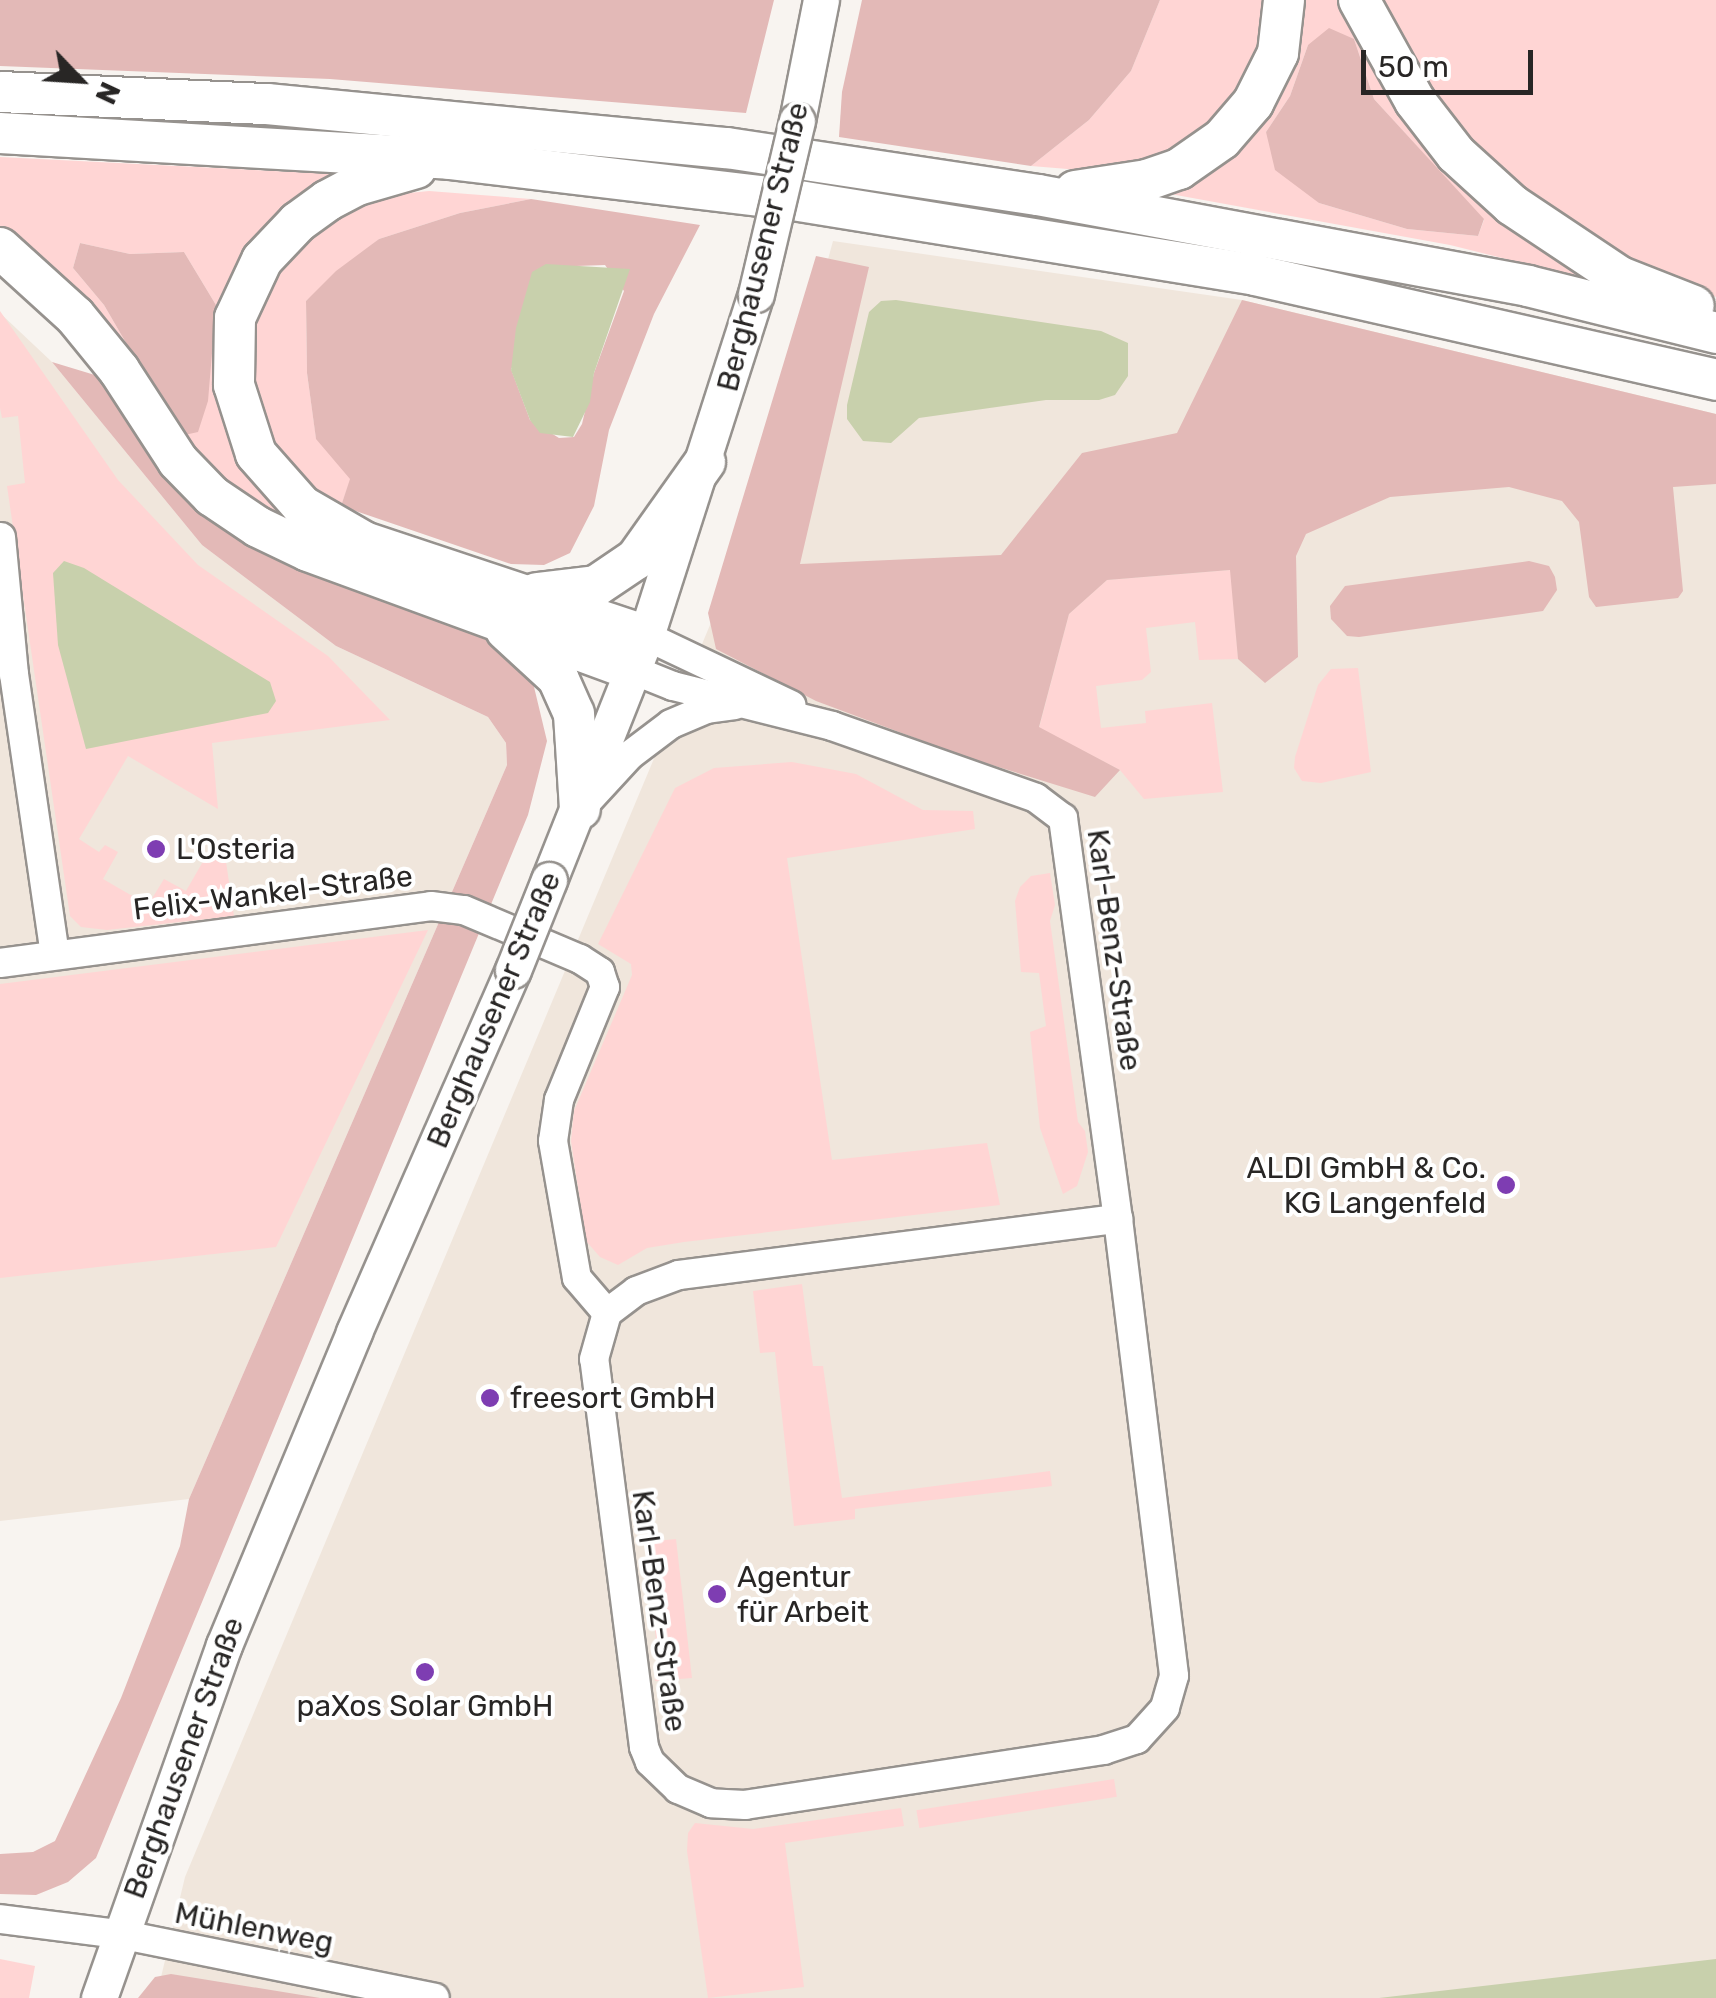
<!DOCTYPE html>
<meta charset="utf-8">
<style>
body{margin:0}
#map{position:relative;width:1716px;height:1998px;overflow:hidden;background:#f8f4f0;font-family:Rubik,sans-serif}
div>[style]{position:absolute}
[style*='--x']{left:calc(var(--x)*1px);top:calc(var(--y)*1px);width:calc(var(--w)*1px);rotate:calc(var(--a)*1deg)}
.built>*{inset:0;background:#f0e6dc}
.green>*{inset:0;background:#ffd5d4;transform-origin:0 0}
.forest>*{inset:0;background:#e3b9b7}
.water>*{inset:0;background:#c8d0ac}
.roads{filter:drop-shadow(2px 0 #96928e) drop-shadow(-2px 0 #96928e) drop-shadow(0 2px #96928e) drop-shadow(0 -2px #96928e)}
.minor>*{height:28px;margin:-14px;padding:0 14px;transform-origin:14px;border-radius:14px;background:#fff}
.major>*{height:35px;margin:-17.5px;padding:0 17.5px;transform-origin:17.5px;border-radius:17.5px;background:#fff}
.highway>*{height:40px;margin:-20px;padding:0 20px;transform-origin:20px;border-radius:20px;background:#fff}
.bridges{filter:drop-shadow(2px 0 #96928e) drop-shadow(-2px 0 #96928e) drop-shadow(0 2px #96928e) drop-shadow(0 -2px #96928e)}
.major-bridge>*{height:35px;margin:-17.5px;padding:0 17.5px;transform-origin:17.5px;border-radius:17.5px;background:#fff}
.dots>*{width:28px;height:28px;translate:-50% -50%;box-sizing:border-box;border:5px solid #fff;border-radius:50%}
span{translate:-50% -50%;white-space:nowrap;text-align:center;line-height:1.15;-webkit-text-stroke:8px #fff;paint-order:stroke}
.street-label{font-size:30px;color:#282625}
.poi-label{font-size:30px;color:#282625}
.left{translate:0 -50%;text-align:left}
.right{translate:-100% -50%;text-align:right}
.north{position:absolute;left:30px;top:30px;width:100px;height:100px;-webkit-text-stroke:8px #fff;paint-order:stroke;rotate:115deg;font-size:28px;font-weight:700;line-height:40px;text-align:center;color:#282625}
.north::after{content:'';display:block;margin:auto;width:35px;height:45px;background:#282625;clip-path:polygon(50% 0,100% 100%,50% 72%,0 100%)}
.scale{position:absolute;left:1361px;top:50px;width:172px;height:45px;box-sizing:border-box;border:5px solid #282625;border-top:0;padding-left:12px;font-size:30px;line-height:35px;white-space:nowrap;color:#282625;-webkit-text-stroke:8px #fff;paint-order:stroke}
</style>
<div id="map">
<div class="built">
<div style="clip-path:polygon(833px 241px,1242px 300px,1716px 414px,1716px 1998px,156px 1998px,185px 1877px,762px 501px)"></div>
<div style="clip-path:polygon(0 313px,52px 362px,202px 545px,336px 646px,488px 717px,506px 743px,507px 765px,189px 1499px,0 1521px)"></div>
</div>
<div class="green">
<div style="clip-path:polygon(1160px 0,1275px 0,1271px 32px,1239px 103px,1152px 165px,1092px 171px,1031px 166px,1089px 120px,1131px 71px)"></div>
<div style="clip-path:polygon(evenodd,1299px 0,1345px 0,1361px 32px,1614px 286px,1450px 245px,1154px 191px,1178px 184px,1299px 0,1354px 39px,1374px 99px,1484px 220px,1478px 236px,1407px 229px,1319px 203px,1266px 132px,1290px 96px,1308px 45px,1354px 39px)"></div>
<div style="clip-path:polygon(1379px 0,1716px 0,1716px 297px,1650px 272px,1587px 236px,1524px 189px,1471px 137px,1438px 96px)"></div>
<div style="clip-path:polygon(evenodd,0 157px,352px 175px,268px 236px,231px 410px,368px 558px,226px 495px,0 238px,0 157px,80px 243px,130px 254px,184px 252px,216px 305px,210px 354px,180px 436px,104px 305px,73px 268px,80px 243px)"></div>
<div style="clip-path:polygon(429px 191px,531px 199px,460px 213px,379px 239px,306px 301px,307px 373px,316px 438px,351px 478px,341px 506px,300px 480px,274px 447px,253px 382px,256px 312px,280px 259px,316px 225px,379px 196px)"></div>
<div style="clip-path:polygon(0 311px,118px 480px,198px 565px,328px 656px,390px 720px,212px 743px,218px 809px,128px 756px,79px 839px,99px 852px,105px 845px,118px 852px,103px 879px,148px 905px,164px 879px,186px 891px,205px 858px,225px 855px,234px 916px,107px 930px,81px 927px,70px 916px,7px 486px,25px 483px,18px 416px,2px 418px,0 408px)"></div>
<div style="clip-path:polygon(1231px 570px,1238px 659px,1199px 660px,1195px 622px,1146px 628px,1151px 672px,1142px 680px,1096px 686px,1101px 728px,1146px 723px,1145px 711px,1212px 703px,1223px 792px,1144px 799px,1120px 770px,1039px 728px,1069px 614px,1107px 580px)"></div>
<div style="clip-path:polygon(1358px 668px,1371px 772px,1321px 783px,1302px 781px,1294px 768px,1295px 757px,1318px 685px,1331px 669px)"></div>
<div style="clip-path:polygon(792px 762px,856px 774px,923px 810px,973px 811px,975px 829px,787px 858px,832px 1160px,987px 1143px,1000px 1205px,684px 1242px,647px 1248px,618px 1265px,600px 1257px,586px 1241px,571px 1141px,574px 1111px,632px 975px,631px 964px,598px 944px,675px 788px,714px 768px)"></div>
<div style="clip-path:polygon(1050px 873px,1055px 905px,1050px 921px,1078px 1122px,1085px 1131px,1088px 1152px,1077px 1186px,1063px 1194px,1040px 1128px,1030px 1032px,1046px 1026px,1039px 973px,1021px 972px,1015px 901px,1020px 887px,1031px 876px)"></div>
<div style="clip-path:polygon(428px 930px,276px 1247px,0 1278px,0 984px)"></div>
<div style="clip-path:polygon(802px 1284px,813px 1366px,823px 1366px,842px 1498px,1050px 1471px,1052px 1486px,855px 1509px,855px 1519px,794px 1526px,775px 1352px,760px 1353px,753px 1291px)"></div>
<div style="clip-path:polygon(676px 1539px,692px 1678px,655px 1681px,659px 1666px,645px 1542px)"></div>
<div style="left:1114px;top:1779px;width:18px;height:200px;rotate:81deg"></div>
<div style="clip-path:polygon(901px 1808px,904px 1826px,785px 1843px,804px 1987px,708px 1998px,687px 1851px,688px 1833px,695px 1823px,753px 1829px)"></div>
<div style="clip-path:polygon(0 1959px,35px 1966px,29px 1998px,0 1998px)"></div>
</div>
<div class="forest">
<div style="clip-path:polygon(0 0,774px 0,746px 113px,330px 79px,0 66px)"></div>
<div style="clip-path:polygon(862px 0,1160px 0,1131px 71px,1089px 120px,1031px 166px,839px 137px,842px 92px)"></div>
<div style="clip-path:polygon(1329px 28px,1354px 39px,1374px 99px,1484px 219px,1478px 236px,1407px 229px,1319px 203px,1275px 170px,1266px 132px,1290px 96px,1308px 45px)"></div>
<div style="clip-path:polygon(evenodd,531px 199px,700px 225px,654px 314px,609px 430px,594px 506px,570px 553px,544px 565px,511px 564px,341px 506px,350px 479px,316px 439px,307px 373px,306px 301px,336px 271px,379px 239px,460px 213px,531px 199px,605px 265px,624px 291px,594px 373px,582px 424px,574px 437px,559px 438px,530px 420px,511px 369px,576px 266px,605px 265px)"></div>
<div style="clip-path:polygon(80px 243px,130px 254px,184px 252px,216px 305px,208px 401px,198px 432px,180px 436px,104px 305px,73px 268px)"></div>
<div style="clip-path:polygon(816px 256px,869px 267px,800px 564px,1001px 555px,1082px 453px,1177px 433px,1242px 300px,1716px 414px,1716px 484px,1673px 487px,1683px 591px,1678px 598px,1596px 607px,1589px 597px,1579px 522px,1562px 501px,1509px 487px,1390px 497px,1306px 534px,1296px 556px,1298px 657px,1265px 683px,1238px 659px,1230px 570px,1107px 580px,1069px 614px,1039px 727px,1120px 770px,1095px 797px,966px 757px,816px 701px,716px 649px,708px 613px)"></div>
<div style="clip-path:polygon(52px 362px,108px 379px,167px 463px,471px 623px,529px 666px,547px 741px,528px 815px,96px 1858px,68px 1882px,36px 1895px,0 1894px,0 1854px,33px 1852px,55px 1841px,121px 1698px,180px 1546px,189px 1499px,507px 765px,506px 743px,488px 717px,336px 646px,202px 545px)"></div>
<div style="clip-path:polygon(1529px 561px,1549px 566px,1555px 577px,1557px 590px,1543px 611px,1359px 637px,1347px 636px,1331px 619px,1330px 606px,1345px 586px)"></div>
<div style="clip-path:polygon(171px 1974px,320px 1998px,138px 1998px,155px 1977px)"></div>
</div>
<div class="water">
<div style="clip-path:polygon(546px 264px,630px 269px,594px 373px,590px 402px,573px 437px,540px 433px,530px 420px,511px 370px,516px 328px,532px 272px)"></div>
<div style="clip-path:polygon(896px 300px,1101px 331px,1128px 343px,1128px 376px,1115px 395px,1099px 400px,1046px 400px,919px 418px,891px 443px,863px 441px,847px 419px,847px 405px,869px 312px,881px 301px)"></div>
<div style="clip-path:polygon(64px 561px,84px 568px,270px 682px,276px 701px,268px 713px,86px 749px,58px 645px,53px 573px)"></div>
<div style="clip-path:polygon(1716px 1959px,1716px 1998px,1379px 1998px)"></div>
</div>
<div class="roads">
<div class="minor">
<div style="--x:1;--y:537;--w:138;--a:84.6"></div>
<div style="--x:14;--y:674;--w:284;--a:81.7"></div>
<div style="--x:646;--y:636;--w:161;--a:25.4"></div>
<div style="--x:633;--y:670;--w:43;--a:21.8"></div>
<div style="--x:673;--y:686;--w:164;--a:14.1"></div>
<div style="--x:832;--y:726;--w:216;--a:19.4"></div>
<div style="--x:1036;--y:798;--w:34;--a:37"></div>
<div style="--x:1063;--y:818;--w:405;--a:82.2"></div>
<div style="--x:1118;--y:1219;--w:460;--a:83"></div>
<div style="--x:1174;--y:1676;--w:33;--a:106"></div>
<div style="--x:1165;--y:1708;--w:42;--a:132.1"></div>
<div style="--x:1137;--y:1739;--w:35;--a:162"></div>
<div style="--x:1104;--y:1750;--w:363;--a:171.3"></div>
<div style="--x:745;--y:1805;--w:34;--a:-177"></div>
<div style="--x:711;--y:1803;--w:36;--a:-157"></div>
<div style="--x:678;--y:1789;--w:39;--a:-136"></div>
<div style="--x:650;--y:1762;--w:16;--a:-112"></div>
<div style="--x:644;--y:1747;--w:391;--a:-97.3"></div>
<div style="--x:594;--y:1359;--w:48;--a:-74.2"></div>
<div style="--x:607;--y:1313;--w:36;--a:-37"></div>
<div style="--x:636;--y:1291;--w:46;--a:-20.4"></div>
<div style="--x:679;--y:1275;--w:443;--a:-7.3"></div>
<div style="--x:584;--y:805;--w:68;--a:-47.4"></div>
<div style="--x:630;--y:755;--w:51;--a:-37.1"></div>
<div style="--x:671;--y:724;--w:39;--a:-23"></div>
<div style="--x:707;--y:709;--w:28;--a:-8"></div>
<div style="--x:0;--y:963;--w:435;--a:-7.5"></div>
<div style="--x:431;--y:906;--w:33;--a:7"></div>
<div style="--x:464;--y:910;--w:126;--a:22.9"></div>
<div style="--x:580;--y:959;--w:24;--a:33"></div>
<div style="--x:600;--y:972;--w:16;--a:72"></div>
<div style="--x:605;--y:987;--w:122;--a:112.2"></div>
<div style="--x:559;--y:1100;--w:41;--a:98.3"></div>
<div style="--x:553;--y:1141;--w:139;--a:80.1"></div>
<div style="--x:577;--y:1278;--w:46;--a:49.4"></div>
<div style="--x:0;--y:1919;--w:120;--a:7.2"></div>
<div style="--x:119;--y:1934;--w:322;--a:11.4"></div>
</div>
<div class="major">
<div style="--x:797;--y:121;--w:123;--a:-78.8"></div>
<div style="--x:549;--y:880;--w:263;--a:-68.3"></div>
<div style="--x:646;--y:636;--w:359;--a:-72.2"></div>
<div style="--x:99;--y:1998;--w:374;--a:-70.5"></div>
<div style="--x:224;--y:1645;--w:339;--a:-67.4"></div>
<div style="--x:354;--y:1332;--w:395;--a:-66.3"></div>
</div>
<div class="highway">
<div style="--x:1359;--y:0;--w:115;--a:61"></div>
<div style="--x:1415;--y:101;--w:67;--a:52.3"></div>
<div style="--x:1456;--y:154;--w:76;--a:42.3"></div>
<div style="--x:1512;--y:205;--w:130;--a:33.7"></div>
<div style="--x:1620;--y:277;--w:79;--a:21.4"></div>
<div style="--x:0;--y:92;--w:267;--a:2.6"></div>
<div style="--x:267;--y:104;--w:462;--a:5.5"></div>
<div style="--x:727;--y:148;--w:315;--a:8.6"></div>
<div style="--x:1038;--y:195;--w:498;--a:10.5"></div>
<div style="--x:1528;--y:286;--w:194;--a:14"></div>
<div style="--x:0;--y:133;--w:450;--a:3.3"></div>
<div style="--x:449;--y:159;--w:346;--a:6.8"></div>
<div style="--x:793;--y:200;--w:468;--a:9.2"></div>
<div style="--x:1255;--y:275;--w:473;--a:12.8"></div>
<div style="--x:416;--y:168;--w:61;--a:163.9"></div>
<div style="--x:357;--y:185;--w:34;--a:152"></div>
<div style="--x:327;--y:201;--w:36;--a:144"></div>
<div style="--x:298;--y:222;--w:52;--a:133.5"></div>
<div style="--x:262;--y:260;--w:64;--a:115"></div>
<div style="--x:235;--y:318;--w:67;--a:90.9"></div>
<div style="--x:234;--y:385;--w:72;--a:72.3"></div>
<div style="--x:256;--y:454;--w:69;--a:48.5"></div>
<div style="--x:302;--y:506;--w:72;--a:30.1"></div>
<div style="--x:364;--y:542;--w:297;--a:18.4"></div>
<div style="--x:1075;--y:191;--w:73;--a:-8.7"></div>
<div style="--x:1147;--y:180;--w:34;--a:-19"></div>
<div style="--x:1179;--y:169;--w:52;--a:-34.9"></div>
<div style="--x:1222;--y:139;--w:48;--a:-49.3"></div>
<div style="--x:1253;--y:103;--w:56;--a:-63.4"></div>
<div style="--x:1278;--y:53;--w:53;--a:-83.5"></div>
<div style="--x:0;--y:248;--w:101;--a:42.2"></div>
<div style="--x:75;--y:316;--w:70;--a:50.8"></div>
<div style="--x:119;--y:370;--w:108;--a:57"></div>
<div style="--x:178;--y:461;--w:49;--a:45.8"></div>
<div style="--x:212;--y:496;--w:55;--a:34"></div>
<div style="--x:258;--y:527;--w:55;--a:25.6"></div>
<div style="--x:308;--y:551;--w:346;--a:20.1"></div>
<div style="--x:537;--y:593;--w:59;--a:-6.8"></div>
<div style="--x:596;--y:586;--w:48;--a:-34"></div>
<div style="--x:636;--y:559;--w:119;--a:-54.6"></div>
<div style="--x:506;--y:630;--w:71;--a:42.7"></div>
<div style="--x:558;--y:678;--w:39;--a:66"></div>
<div style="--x:574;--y:714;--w:95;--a:86.4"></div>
</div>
</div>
<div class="bridges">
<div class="major-bridge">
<div style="--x:756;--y:294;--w:178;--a:-76.7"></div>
<div style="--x:513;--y:970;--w:97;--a:-68.2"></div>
</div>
</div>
<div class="dots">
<div style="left:156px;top:849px;background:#7e3db2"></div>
<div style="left:1506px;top:1185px;background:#7e3db2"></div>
<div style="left:490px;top:1398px;background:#7e3db2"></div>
<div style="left:717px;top:1594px;background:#7e3db2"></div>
<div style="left:425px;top:1672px;background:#7e3db2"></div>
</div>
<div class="street-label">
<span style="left:763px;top:247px;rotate:-76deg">Berghausener Straße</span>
<span style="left:273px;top:893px;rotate:-7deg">Felix-Wankel-Straße</span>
<span style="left:1114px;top:950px;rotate:82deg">Karl-Benz-Straße</span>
<span style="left:494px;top:1010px;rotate:-67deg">Berghausener Straße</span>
<span style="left:659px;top:1611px;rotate:82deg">Karl-Benz-Straße</span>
<span style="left:184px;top:1758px;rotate:-70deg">Berghausener Straße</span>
<span style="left:254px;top:1928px;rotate:11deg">Mühlenweg</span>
</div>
<div class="poi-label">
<span class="left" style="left:176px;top:849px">L'Osteria</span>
<span class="right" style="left:1486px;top:1185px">ALDI GmbH &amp; Co.<br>KG Langenfeld</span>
<span class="left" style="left:510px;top:1398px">freesort GmbH</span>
<span class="left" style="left:737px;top:1594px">Agentur<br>für Arbeit</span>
<span style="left:425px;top:1706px">paXos Solar GmbH</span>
</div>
<div class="north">N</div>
<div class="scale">50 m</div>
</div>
